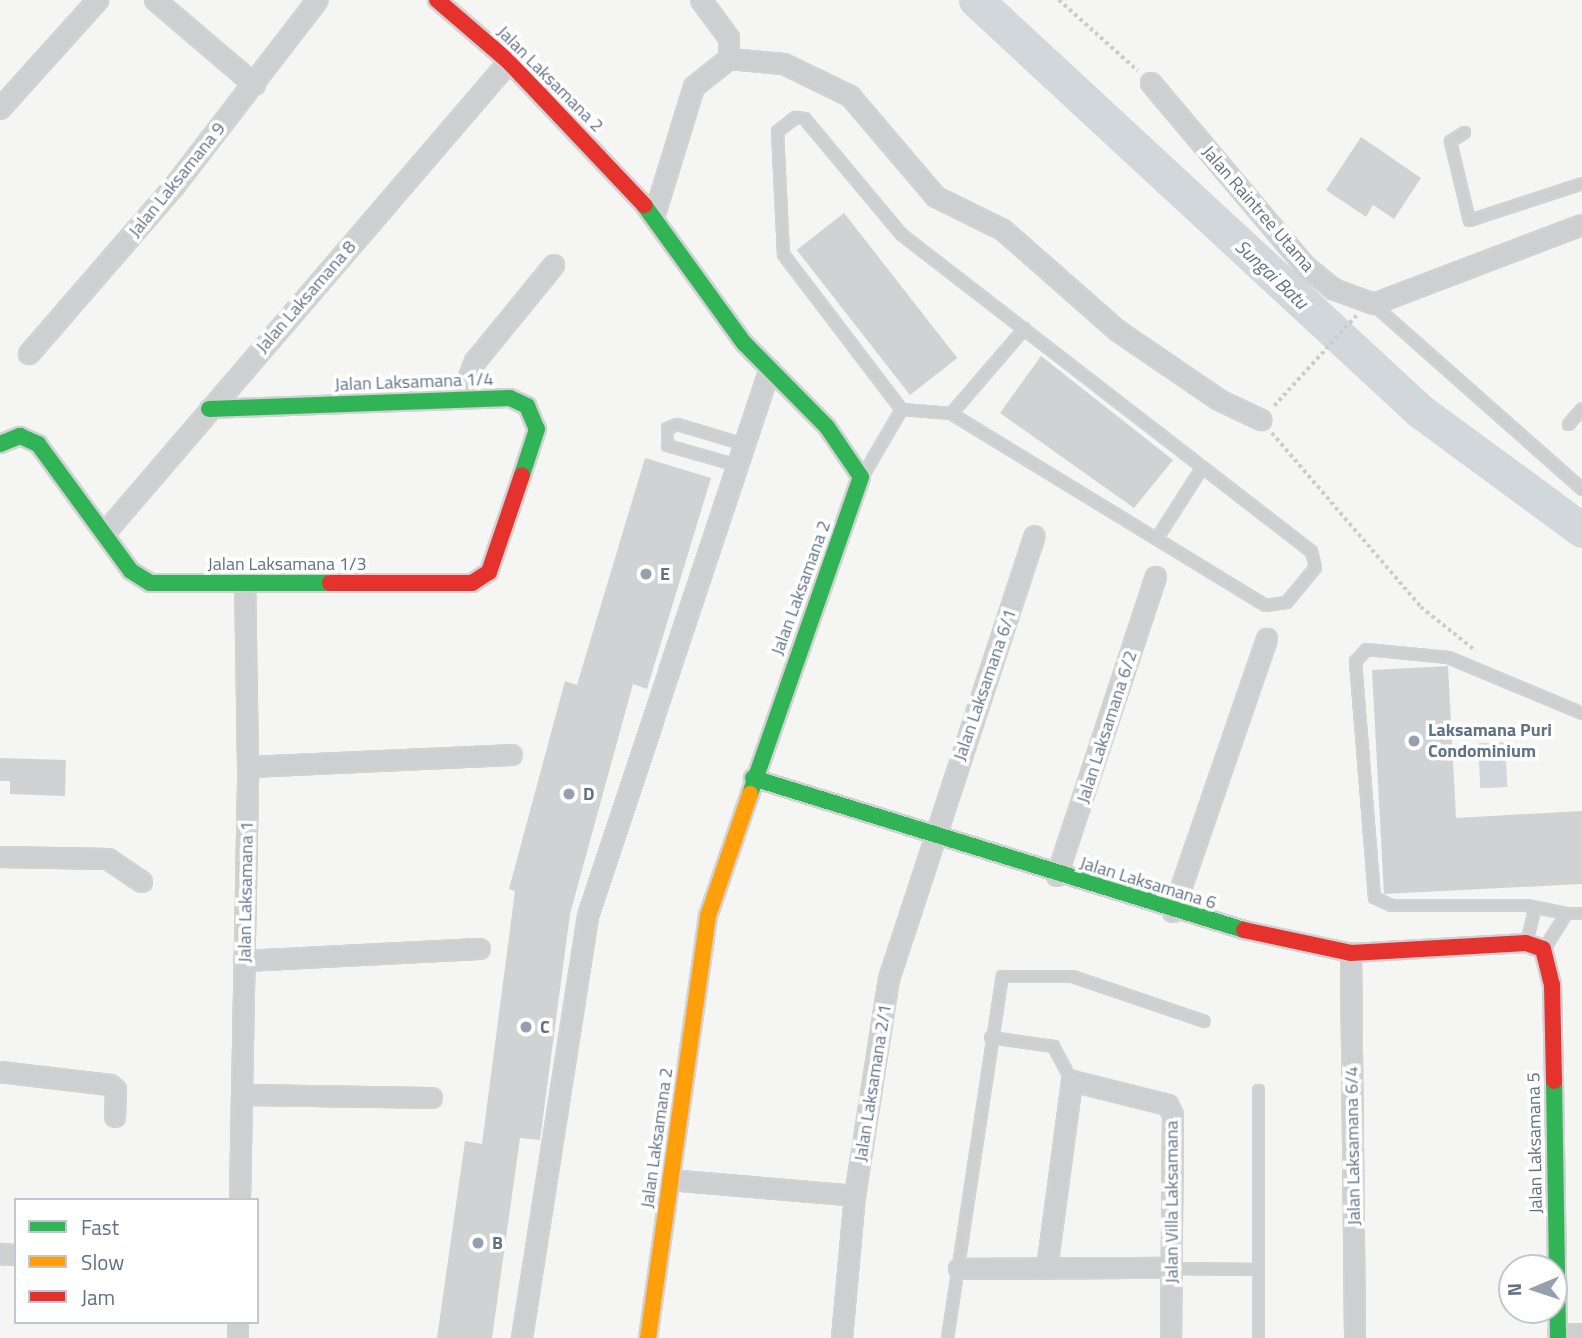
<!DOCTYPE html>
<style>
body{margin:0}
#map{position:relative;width:1582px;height:1338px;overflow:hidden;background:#f5f5f3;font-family:"Titillium Web",sans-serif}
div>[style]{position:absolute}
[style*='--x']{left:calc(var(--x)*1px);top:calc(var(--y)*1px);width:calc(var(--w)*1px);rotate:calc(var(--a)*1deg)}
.water>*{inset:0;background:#d1d7da;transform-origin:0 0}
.river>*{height:35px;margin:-17.5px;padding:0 17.5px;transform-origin:17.5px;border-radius:17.5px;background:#d1d7da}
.building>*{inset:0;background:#d1d2d3;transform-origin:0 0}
.path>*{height:3.5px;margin-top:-1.75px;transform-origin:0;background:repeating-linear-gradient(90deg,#cbcccd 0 3.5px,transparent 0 7px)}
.roads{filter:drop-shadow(2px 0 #d1d2d3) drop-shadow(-2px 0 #d1d2d3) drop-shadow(0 2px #d1d2d3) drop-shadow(0 -2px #d1d2d3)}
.lane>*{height:9px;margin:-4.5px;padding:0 4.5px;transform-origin:4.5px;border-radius:4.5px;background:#cecfd0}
.street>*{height:18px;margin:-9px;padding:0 9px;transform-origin:9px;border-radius:9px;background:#cecfd0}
.fast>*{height:16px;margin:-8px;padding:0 8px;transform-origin:8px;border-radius:8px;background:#30b455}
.slow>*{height:16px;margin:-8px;padding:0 8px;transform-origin:8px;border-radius:8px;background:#ff9f0a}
.jam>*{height:16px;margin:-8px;padding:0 8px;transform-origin:8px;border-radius:8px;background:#e5322d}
.dots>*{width:19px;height:19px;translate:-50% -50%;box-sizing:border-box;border:4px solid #fff;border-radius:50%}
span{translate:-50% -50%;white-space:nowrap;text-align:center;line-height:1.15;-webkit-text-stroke:7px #fff;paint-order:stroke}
.street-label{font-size:18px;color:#627285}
.poi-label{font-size:18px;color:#627285;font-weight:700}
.left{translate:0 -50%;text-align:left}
.water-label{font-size:19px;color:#5e7583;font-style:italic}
.legend{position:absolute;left:14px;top:1198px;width:245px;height:126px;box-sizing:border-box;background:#fff;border:2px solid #c0c7ce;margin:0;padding:9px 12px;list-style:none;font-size:21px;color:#627285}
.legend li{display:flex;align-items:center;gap:14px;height:35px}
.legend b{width:35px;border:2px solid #c0c7ce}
.north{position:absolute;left:1498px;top:1254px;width:70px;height:70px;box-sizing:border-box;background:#fff;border:2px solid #c0c7ce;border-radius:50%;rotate:268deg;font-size:19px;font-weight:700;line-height:28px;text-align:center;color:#627285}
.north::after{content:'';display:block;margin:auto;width:24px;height:32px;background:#95a0ac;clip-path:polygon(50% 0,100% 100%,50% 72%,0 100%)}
</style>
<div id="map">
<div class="water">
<div style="left:1505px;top:742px;width:45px;height:27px;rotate:87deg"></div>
</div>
<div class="river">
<div style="--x:976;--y:0;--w:605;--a:42.79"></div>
<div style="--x:1420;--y:411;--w:201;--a:36.3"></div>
</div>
<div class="building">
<div style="clip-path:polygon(1361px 137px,1421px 178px,1394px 219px,1373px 205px,1366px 217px,1326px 190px)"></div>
<div style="left:844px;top:213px;width:184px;height:60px;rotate:52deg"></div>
<div style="clip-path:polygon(1041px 356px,1173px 460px,1134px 508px,1000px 413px)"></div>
<div style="clip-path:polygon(645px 458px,711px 478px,647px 689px,633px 684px,570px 914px,540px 1140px,520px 1138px,492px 1338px,437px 1338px,465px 1141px,482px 1144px,515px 891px,509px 889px,565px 681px,577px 685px)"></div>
<div style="clip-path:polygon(1448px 666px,1456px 818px,1582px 811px,1582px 884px,1384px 894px,1372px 670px)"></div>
<div style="clip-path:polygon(0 758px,66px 760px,65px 796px,10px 794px,10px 781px,0 781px)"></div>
</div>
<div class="path">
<div style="--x:1059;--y:0;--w:106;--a:41.9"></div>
<div style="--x:1274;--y:406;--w:122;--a:-47.7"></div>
<div style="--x:1272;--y:433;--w:229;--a:49.4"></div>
<div style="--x:1421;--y:607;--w:70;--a:38.7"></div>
</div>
<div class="roads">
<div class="lane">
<div style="--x:795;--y:117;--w:9;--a:6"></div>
<div style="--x:804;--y:118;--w:151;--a:50.1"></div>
<div style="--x:901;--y:234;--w:518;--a:37.71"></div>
<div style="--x:1311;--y:551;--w:16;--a:76"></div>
<div style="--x:1315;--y:567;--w:45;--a:129.6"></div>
<div style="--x:1286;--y:602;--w:21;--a:172"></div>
<div style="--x:1265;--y:605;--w:368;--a:-148.6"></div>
<div style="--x:951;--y:413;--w:50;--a:-175.4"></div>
<div style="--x:901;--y:409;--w:195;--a:-127.3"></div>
<div style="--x:783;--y:254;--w:123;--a:-92.8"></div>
<div style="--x:777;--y:131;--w:23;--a:-38"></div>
<div style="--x:1464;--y:132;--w:17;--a:147"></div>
<div style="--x:1450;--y:141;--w:81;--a:76.5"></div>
<div style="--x:1469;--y:220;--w:119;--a:-18.1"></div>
<div style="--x:1374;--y:305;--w:278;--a:41.5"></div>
<div style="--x:951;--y:413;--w:112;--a:-49.3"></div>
<div style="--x:1568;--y:424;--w:21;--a:-49"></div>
<div style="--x:737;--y:465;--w:73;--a:-164.1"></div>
<div style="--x:667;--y:445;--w:17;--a:-90"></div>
<div style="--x:667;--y:428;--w:11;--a:-22"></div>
<div style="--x:677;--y:424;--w:70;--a:16.6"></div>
<div style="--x:862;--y:476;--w:78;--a:-59.8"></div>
<div style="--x:1157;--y:537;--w:83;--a:-57.3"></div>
<div style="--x:1566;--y:913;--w:41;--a:-168.7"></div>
<div style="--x:1526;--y:905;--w:135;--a:180"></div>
<div style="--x:1391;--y:905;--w:19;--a:-155"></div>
<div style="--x:1374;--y:897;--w:237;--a:-94.6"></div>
<div style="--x:1355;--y:661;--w:16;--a:-47"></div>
<div style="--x:1366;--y:649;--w:82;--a:5.6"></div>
<div style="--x:1448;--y:657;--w:145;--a:22.7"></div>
<div style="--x:1526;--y:942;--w:36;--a:-76"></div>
<div style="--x:1544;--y:948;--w:41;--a:-57.8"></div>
<div style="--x:1566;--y:913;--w:16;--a:0"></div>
<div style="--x:990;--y:1037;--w:64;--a:8.1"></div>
<div style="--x:1053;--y:1046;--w:40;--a:62"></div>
<div style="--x:1258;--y:1090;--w:248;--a:90"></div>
<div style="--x:1171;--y:1268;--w:87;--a:0.7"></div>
<div style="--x:947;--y:1338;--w:366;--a:-81.4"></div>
<div style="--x:1002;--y:976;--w:70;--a:0"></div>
<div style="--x:1072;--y:976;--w:139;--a:18.8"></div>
</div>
<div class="street">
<div style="--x:155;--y:0;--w:131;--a:40.4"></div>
<div style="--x:729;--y:59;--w:55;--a:5.2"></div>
<div style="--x:784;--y:64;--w:73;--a:25.9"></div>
<div style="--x:850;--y:96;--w:133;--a:49.6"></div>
<div style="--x:936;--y:197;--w:75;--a:26.2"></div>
<div style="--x:1003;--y:230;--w:153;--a:41.3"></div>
<div style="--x:1118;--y:331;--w:122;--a:34.3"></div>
<div style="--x:1219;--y:400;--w:47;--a:25.5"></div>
<div style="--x:1151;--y:83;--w:239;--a:49.9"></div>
<div style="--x:1305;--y:266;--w:36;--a:39"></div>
<div style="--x:1333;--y:289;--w:44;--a:20.1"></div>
<div style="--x:1374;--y:304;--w:222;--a:-20.8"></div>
<div style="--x:0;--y:109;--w:147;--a:-48"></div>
<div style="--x:654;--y:217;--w:136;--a:-72.9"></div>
<div style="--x:694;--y:87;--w:45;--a:-38.7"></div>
<div style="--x:729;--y:59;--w:21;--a:-90"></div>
<div style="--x:729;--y:38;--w:47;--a:-126.4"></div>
<div style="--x:29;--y:354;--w:220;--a:-49.1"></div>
<div style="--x:173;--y:188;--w:237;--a:-52.4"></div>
<div style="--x:461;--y:398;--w:39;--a:-69"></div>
<div style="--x:475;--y:362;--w:125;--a:-50.8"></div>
<div style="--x:105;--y:533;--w:621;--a:-49.38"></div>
<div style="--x:248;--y:767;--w:264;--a:-2.6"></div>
<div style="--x:0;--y:857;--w:108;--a:1.1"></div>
<div style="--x:108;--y:859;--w:41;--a:34.1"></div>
<div style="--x:1057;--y:876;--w:315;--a:-71.7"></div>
<div style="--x:1173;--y:912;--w:289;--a:-71"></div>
<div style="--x:1351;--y:953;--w:385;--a:89.4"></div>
<div style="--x:244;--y:961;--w:236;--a:-2.9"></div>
<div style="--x:0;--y:1072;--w:111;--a:6.7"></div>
<div style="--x:110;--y:1085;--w:8;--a:40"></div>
<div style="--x:116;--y:1090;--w:27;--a:92"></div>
<div style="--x:242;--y:1095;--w:190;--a:0.9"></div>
<div style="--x:670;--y:1180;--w:186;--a:4.9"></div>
<div style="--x:240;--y:1200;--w:433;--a:-88.9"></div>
<div style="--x:248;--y:767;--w:183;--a:-90.9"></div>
<div style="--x:0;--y:1254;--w:16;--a:4"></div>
<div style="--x:959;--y:1269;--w:212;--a:-0.3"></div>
<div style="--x:1047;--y:1269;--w:190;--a:-82.4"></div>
<div style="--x:1072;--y:1081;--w:99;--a:14"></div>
<div style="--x:1168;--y:1105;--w:11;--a:63"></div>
<div style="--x:1173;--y:1115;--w:223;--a:90.5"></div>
<div style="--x:238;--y:1322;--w:16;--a:90"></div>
<div style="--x:1558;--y:1334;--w:24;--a:0"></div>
<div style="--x:522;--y:1338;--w:427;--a:-81.1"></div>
<div style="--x:588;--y:916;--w:576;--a:-71.6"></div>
<div style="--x:842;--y:1338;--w:143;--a:-84.8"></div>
<div style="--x:855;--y:1196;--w:220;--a:-81.1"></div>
<div style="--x:889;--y:979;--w:466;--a:-71.8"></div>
</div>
<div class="fast">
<div style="--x:644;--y:205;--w:170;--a:54.1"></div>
<div style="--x:744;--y:343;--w:118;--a:45.3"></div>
<div style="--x:827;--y:427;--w:60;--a:55.8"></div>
<div style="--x:861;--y:477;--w:336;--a:109.3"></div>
<div style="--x:209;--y:409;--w:301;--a:-2.1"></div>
<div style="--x:510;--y:398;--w:19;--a:25"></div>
<div style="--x:527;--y:406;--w:25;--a:67"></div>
<div style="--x:537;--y:429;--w:48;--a:108.1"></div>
<div style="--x:0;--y:444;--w:22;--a:-22"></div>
<div style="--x:20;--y:436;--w:20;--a:24"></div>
<div style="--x:38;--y:444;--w:157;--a:53.8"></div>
<div style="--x:131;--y:571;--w:22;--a:32"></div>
<div style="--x:150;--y:583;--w:180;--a:0"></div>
<div style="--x:753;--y:778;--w:514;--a:17.2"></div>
<div style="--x:1554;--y:1081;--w:257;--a:89.1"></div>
</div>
<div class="slow">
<div style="--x:648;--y:1338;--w:426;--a:-81.9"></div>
<div style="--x:708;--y:916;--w:129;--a:-71"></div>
</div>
<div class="jam">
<div style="--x:437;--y:0;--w:95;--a:40.7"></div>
<div style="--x:509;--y:62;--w:197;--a:46.6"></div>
<div style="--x:330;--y:583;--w:142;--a:0"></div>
<div style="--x:472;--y:583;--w:20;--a:-33"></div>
<div style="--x:489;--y:572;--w:102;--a:-71.2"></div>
<div style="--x:1244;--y:930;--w:109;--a:12.1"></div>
<div style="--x:1351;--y:953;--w:175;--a:-3.3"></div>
<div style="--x:1526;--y:943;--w:18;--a:19"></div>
<div style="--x:1543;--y:949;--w:37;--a:76"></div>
<div style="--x:1552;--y:985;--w:96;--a:88.8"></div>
</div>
</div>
<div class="dots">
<div style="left:646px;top:574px;background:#95a0ac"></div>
<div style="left:1414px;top:741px;background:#95a0ac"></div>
<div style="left:569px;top:794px;background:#95a0ac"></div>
<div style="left:526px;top:1027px;background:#95a0ac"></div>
<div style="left:478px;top:1243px;background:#95a0ac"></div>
</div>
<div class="street-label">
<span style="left:550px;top:79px;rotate:45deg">Jalan Laksamana 2</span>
<span style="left:177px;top:180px;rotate:-51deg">Jalan Laksamana 9</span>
<span style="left:1258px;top:209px;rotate:49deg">Jalan Raintree Utama</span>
<span style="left:306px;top:297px;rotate:-49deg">Jalan Laksamana 8</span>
<span style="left:414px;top:382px;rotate:-2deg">Jalan Laksamana 1/4</span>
<span style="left:287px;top:564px">Jalan Laksamana 1/3</span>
<span style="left:801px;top:588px;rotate:-70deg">Jalan Laksamana 2</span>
<span style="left:985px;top:685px;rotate:-71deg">Jalan Laksamana 6/1</span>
<span style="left:1107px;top:727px;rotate:-72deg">Jalan Laksamana 6/2</span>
<span style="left:1148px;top:883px;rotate:17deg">Jalan Laksamana 6</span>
<span style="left:246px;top:892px;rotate:-89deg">Jalan Laksamana 1</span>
<span style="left:873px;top:1083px;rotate:-81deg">Jalan Laksamana 2/1</span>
<span style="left:657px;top:1138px;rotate:-82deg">Jalan Laksamana 2</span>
<span style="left:1535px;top:1143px;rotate:-91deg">Jalan Laksamana 5</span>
<span style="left:1353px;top:1146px;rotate:-91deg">Jalan Laksamana 6/4</span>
<span style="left:1172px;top:1202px;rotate:-90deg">Jalan Villa Laksamana</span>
</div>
<div class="poi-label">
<span class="left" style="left:660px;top:574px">E</span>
<span class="left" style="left:1428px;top:741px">Laksamana Puri<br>Condominium</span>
<span class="left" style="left:583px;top:794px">D</span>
<span class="left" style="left:540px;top:1027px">C</span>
<span class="left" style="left:492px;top:1243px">B</span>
</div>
<div class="water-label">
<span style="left:1272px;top:274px;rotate:43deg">Sungai Batu</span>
</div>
<ul class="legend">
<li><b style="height:9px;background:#30b455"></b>Fast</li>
<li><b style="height:9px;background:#ff9f0a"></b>Slow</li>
<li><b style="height:9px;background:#e5322d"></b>Jam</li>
</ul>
<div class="north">N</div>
</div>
